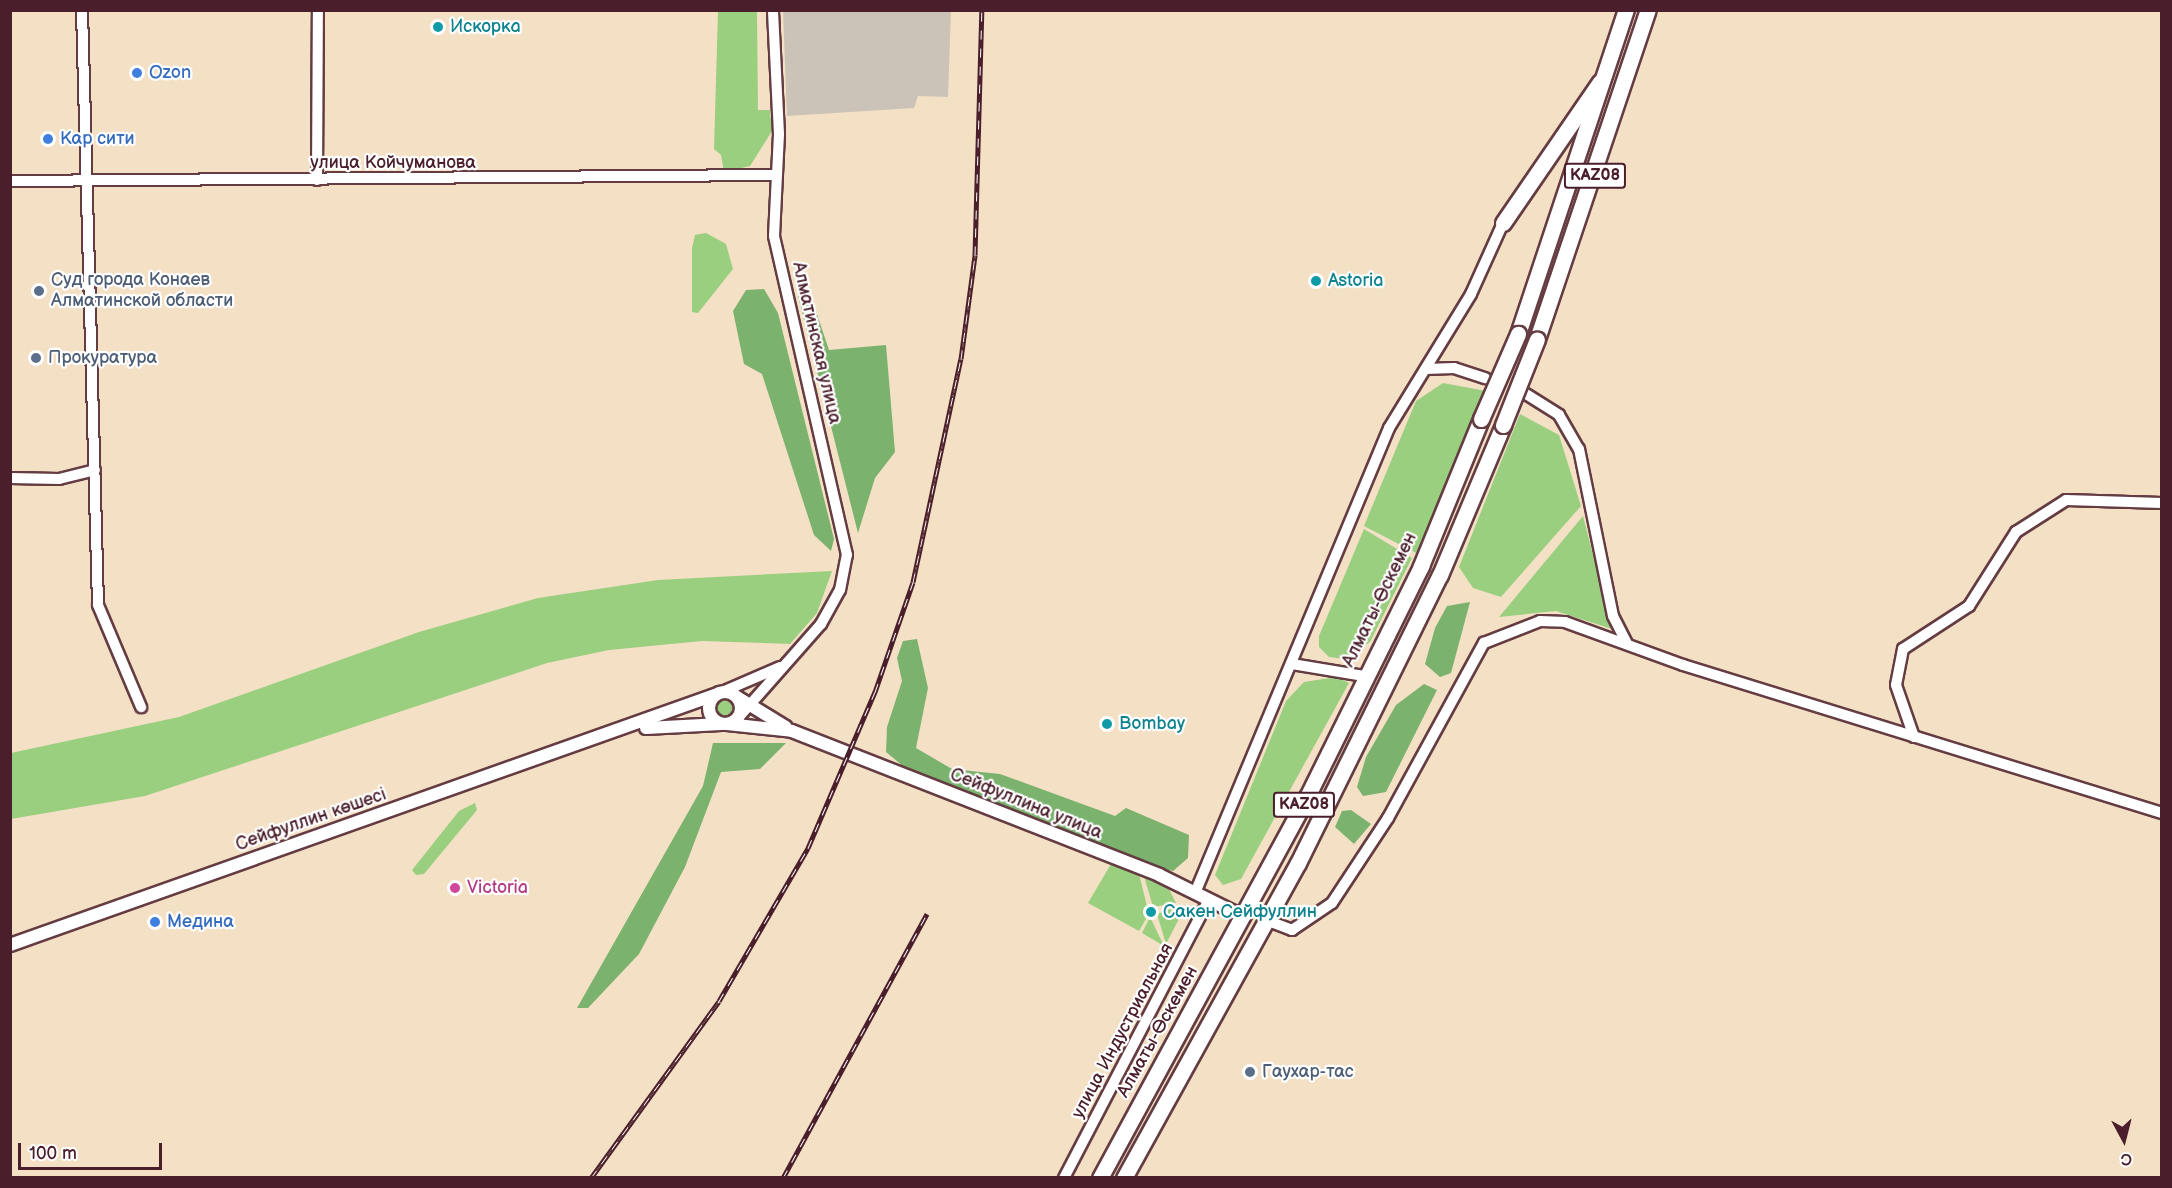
<!DOCTYPE html>
<meta charset="utf-8">
<style>
body{margin:0}
#map{position:relative;width:2172px;height:1188px;overflow:hidden;background:#f4e0c5;font-family:"Balsamiq Sans",sans-serif}
div>[style]{position:absolute}
[style*='--x']{left:calc(var(--x)*1px);top:calc(var(--y)*1px);width:calc(var(--w)*1px);rotate:calc(var(--a)*1deg)}
.industrial>*{inset:0;background:#cbc3b8}
.green>*{inset:0;background:#9acf80}
.round{border-radius:50%}
.forest>*{inset:0;background:#7bb26e}
.roads{filter:drop-shadow(2px 0 #643c42) drop-shadow(-2px 0 #643c42) drop-shadow(0 2px #643c42) drop-shadow(0 -2px #643c42)}
.minor>*{height:10px;margin:-5px;padding:0 5px;transform-origin:5px;border-radius:5px;background:#fff}
.major>*{height:12px;margin:-6px;padding:0 6px;transform-origin:6px;border-radius:6px;background:#fff}
.major>.ring{margin:-6px;padding:0;box-sizing:content-box;background:none;border:12px solid #fff;border-radius:50%}
.highway>*{height:15px;margin:-7.5px;padding:0 7.5px;transform-origin:7.5px;border-radius:7.5px;background:#fff}
.rail>*{height:5px;margin-top:-2.5px;transform-origin:0;background:repeating-linear-gradient(90deg,#fff 0 9px,#4a1f2b 0 18px);box-sizing:border-box;border-block:2px solid #4a1f2b}
.bridges{filter:drop-shadow(2px 0 #643c42) drop-shadow(-2px 0 #643c42) drop-shadow(0 2px #643c42) drop-shadow(0 -2px #643c42)}
.highway-bridge>*{height:15px;margin:-7.5px;padding:0 7.5px;transform-origin:7.5px;border-radius:7.5px;background:#fff}
.dots>*{width:16px;height:16px;translate:-50% -50%;box-sizing:border-box;border:3px solid #fff;border-radius:50%}
span{translate:-50% -50%;white-space:nowrap;text-align:center;line-height:1.15;-webkit-text-stroke:4.5px #fff;paint-order:stroke}
.shield-label span{padding:2px 4px;background:#fff;border:2px solid;border-radius:4px;-webkit-text-stroke-width:0}
.shield-label{font-size:16px;color:#4a1f2b;font-weight:700}
.culture-label{font-size:18px;color:#0d838f}
.left{translate:0 -50%;text-align:left}
.shop-label{font-size:18px;color:#366cbe}
.street-label{font-size:18px;color:#4a1f2b}
.service-label{font-size:18px;color:#4e5e75}
.hotel-label{font-size:18px;color:#b23c85}
.frame{position:absolute;inset:0;border:12px solid #4a1f2b;pointer-events:none}
.north{position:absolute;left:2094px;top:1110px;width:60px;height:60px;-webkit-text-stroke:4px #fff;paint-order:stroke;rotate:173deg;font-size:16px;font-weight:700;line-height:24px;text-align:center;color:#4a1f2b}
.north::after{content:'';display:block;margin:auto;width:21px;height:27px;background:#4a1f2b;clip-path:polygon(50% 0,100% 100%,50% 72%,0 100%)}
.scale{position:absolute;left:18px;top:1143px;width:144px;height:27px;box-sizing:border-box;border:3px solid #4a1f2b;border-top:0;padding-left:8px;font-size:18px;line-height:21px;white-space:nowrap;color:#4a1f2b;-webkit-text-stroke:4px #fff;paint-order:stroke}
</style>
<div id="map">
<div class="industrial">
<div style="clip-path:polygon(783px 11px,951px 11px,948px 97px,918px 96px,914px 108px,787px 116px)"></div>
</div>
<div class="green">
<div style="clip-path:polygon(718px 11px,757px 11px,758px 110px,770px 110px,772px 131px,750px 166px,724px 172px,721px 155px,714px 149px)"></div>
<div style="clip-path:polygon(706px 233px,726px 244px,733px 269px,698px 313px,692px 312px,692px 248px,695px 235px)"></div>
<div style="clip-path:polygon(1443px 383px,1486px 391px,1416px 553px,1364px 526px,1416px 401px)"></div>
<div style="clip-path:polygon(1520px 414px,1559px 435px,1581px 506px,1501px 597px,1473px 588px,1459px 567px)"></div>
<div style="clip-path:polygon(1583px 516px,1612px 629px,1556px 611px,1499px 617px)"></div>
<div style="clip-path:polygon(1364px 529px,1412px 558px,1370px 642px,1345px 659px,1329px 657px,1319px 647px,1319px 636px)"></div>
<div style="clip-path:polygon(832px 571px,817px 613px,790px 644px,702px 641px,609px 650px,547px 663px,145px 796px,11px 819px,11px 753px,179px 717px,419px 632px,538px 598px,658px 580px)"></div>
<div style="clip-path:polygon(1336px 677px,1349px 683px,1241px 879px,1223px 885px,1215px 875px,1286px 701px,1304px 682px)"></div>
<div class="round" style="left:716px;top:699px;width:18px;height:18px"></div>
<div style="clip-path:polygon(475px 803px,477px 810px,424px 874px,416px 875px,412px 870px,459px 811px)"></div>
<div style="clip-path:polygon(1111px 864px,1139px 874px,1149px 914px,1139px 931px,1088px 903px)"></div>
<div style="clip-path:polygon(1144px 876px,1169px 889px,1176px 903px,1153px 907px)"></div>
<div style="clip-path:polygon(1170px 909px,1181px 915px,1166px 944px,1157px 914px)"></div>
<div style="clip-path:polygon(1150px 917px,1164px 946px,1142px 933px)"></div>
</div>
<div class="forest">
<div style="clip-path:polygon(764px 289px,778px 313px,834px 539px,831px 551px,814px 535px,762px 374px,744px 364px,733px 311px,746px 290px)"></div>
<div style="clip-path:polygon(798px 296px,815px 308px,829px 350px,886px 345px,895px 452px,875px 478px,858px 533px)"></div>
<div style="clip-path:polygon(1470px 602px,1451px 673px,1440px 677px,1425px 664px,1435px 628px,1447px 606px)"></div>
<div style="clip-path:polygon(917px 639px,928px 688px,916px 748px,952px 769px,1000px 774px,1115px 816px,1126px 808px,1189px 835px,1188px 858px,1173px 871px,1154px 867px,909px 771px,886px 752px,887px 727px,902px 681px,897px 658px,903px 641px)"></div>
<div style="clip-path:polygon(1424px 684px,1437px 690px,1386px 792px,1363px 796px,1357px 787px,1366px 757px,1396px 705px)"></div>
<div style="clip-path:polygon(713px 743px,786px 743px,760px 769px,721px 772px,685px 867px,639px 954px,588px 1008px,577px 1008px,703px 786px)"></div>
<div style="clip-path:polygon(1351px 810px,1371px 824px,1354px 844px,1335px 827px,1342px 811px)"></div>
</div>
<div class="roads">
<div class="minor">
<div style="--x:82;--y:10;--w:595;--a:88.46"></div>
<div style="--x:98;--y:605;--w:111;--a:67.1"></div>
<div style="--x:317;--y:180;--w:170;--a:-89.7"></div>
<div style="--x:10;--y:181;--w:765;--a:-0.45"></div>
<div style="--x:1426;--y:369;--w:28;--a:-2"></div>
<div style="--x:1454;--y:368;--w:33;--a:18"></div>
<div style="--x:1526;--y:394;--w:39;--a:32"></div>
<div style="--x:1559;--y:415;--w:39;--a:60"></div>
<div style="--x:1579;--y:449;--w:170;--a:78.5"></div>
<div style="--x:1613;--y:616;--w:30;--a:63"></div>
<div style="--x:10;--y:478;--w:49;--a:1.2"></div>
<div style="--x:59;--y:479;--w:37;--a:-14"></div>
<div style="--x:1292;--y:664;--w:73;--a:9.5"></div>
<div style="--x:722;--y:692;--w:63;--a:-23.3"></div>
<div style="--x:739;--y:717;--w:124;--a:-48.6"></div>
<div style="--x:821;--y:624;--w:39;--a:-61"></div>
<div style="--x:840;--y:590;--w:36;--a:-79"></div>
<div style="--x:847;--y:555;--w:327;--a:-102.9"></div>
<div style="--x:774;--y:236;--w:102;--a:-87.2"></div>
<div style="--x:779;--y:134;--w:124;--a:-92.8"></div>
<div style="--x:1914;--y:737;--w:55;--a:-109.1"></div>
<div style="--x:1896;--y:685;--w:37;--a:-79"></div>
<div style="--x:1903;--y:649;--w:79;--a:-33.1"></div>
<div style="--x:1969;--y:606;--w:88;--a:-57.6"></div>
<div style="--x:2016;--y:532;--w:59;--a:-32.6"></div>
<div style="--x:2066;--y:500;--w:96;--a:1.8"></div>
<div style="--x:1195;--y:893;--w:504;--a:-67.35"></div>
<div style="--x:1389;--y:428;--w:157;--a:-58.5"></div>
<div style="--x:1471;--y:294;--w:78;--a:-65.7"></div>
<div style="--x:1266;--y:920;--w:28;--a:21"></div>
<div style="--x:1292;--y:930;--w:48;--a:-34"></div>
<div style="--x:1332;--y:903;--w:102;--a:-56.6"></div>
<div style="--x:1388;--y:818;--w:200;--a:-61.3"></div>
<div style="--x:1484;--y:643;--w:60;--a:-21.4"></div>
<div style="--x:1540;--y:621;--w:25;--a:2"></div>
<div style="--x:1565;--y:622;--w:126;--a:20"></div>
<div style="--x:1683;--y:665;--w:501;--a:17.17"></div>
<div style="--x:1064;--y:1178;--w:314;--a:-62.5"></div>
</div>
<div class="major">
<div class="ring" style="left:709px;top:692px;width:20px;height:20px"></div>
<div style="--x:737;--y:697;--w:57;--a:31.5"></div>
<div style="--x:727;--y:724;--w:65;--a:6.1"></div>
<div style="--x:792;--y:731;--w:394;--a:21.4"></div>
<div style="--x:1159;--y:875;--w:95;--a:26.3"></div>
<div style="--x:646;--y:728;--w:75;--a:-3.1"></div>
<div style="--x:10;--y:945;--w:748;--a:-19.53"></div>
</div>
<div class="highway">
<div style="--x:1503;--y:223;--w:171;--a:-55.5"></div>
<div style="--x:1518;--y:334;--w:342;--a:-71.6"></div>
<div style="--x:1537;--y:339;--w:347;--a:-71.4"></div>
<div style="--x:1100;--y:1178;--w:434;--a:-61.5"></div>
<div style="--x:1307;--y:797;--w:258;--a:-63.7"></div>
<div style="--x:1421;--y:566;--w:159;--a:-67.8"></div>
<div style="--x:1124;--y:1178;--w:360;--a:-61.1"></div>
<div style="--x:1298;--y:863;--w:321;--a:-63.8"></div>
<div style="--x:1440;--y:575;--w:163;--a:-67.2"></div>
</div>
</div>
<div class="rail">
<div style="--x:591;--y:1178;--w:218;--a:-54.1"></div>
<div style="--x:719;--y:1001;--w:177;--a:-59.8"></div>
<div style="--x:808;--y:848;--w:170;--a:-66.8"></div>
<div style="--x:875;--y:692;--w:116;--a:-70.9"></div>
<div style="--x:913;--y:582;--w:228;--a:-77.9"></div>
<div style="--x:961;--y:359;--w:105;--a:-82.3"></div>
<div style="--x:975;--y:255;--w:245;--a:-88.4"></div>
<div style="--x:783;--y:1178;--w:301;--a:-61.4"></div>
</div>
<div class="bridges">
<div class="highway-bridge">
<div style="--x:1481;--y:419;--w:93;--a:-66.5"></div>
<div style="--x:1503;--y:425;--w:92;--a:-68.4"></div>
</div>
</div>
<div class="dots">
<div style="left:438px;top:27px;background:#0f9aa8"></div>
<div style="left:137px;top:73px;background:#3f7fe0"></div>
<div style="left:48px;top:139px;background:#3f7fe0"></div>
<div style="left:1316px;top:281px;background:#0f9aa8"></div>
<div style="left:39px;top:291px;background:#5c6f8a"></div>
<div style="left:36px;top:358px;background:#5c6f8a"></div>
<div style="left:1107px;top:724px;background:#0f9aa8"></div>
<div style="left:455px;top:888px;background:#d1479c"></div>
<div style="left:1151px;top:912px;background:#0f9aa8"></div>
<div style="left:155px;top:922px;background:#3f7fe0"></div>
<div style="left:1250px;top:1072px;background:#5c6f8a"></div>
</div>
<div class="shield-label">
<span style="left:1595px;top:176px">KAZ08</span>
<span style="left:1304px;top:805px">KAZ08</span>
</div>
<div class="culture-label">
<span class="left" style="left:450px;top:27px">Искоркa</span>
<span class="left" style="left:1328px;top:281px">Astoria</span>
<span class="left" style="left:1119px;top:724px">Bombay</span>
<span class="left" style="left:1163px;top:912px">Сакен Сейфуллин</span>
</div>
<div class="shop-label">
<span class="left" style="left:149px;top:73px">Ozon</span>
<span class="left" style="left:60px;top:139px">Кар сити</span>
<span class="left" style="left:167px;top:922px">Медина</span>
</div>
<div class="street-label">
<span style="left:393px;top:163px">улица Койчуманова</span>
<span style="left:816px;top:343px;rotate:77deg">Алматинская улица</span>
<span style="left:1380px;top:600px;rotate:-64deg">Алматы-Өскемен</span>
<span style="left:1026px;top:804px;rotate:22deg">Сейфуллина улица</span>
<span style="left:311px;top:820px;rotate:-19deg">Сейфуллин көшесі</span>
<span style="left:1123px;top:1031px;rotate:-62deg">улица Индустриальная</span>
<span style="left:1158px;top:1032px;rotate:-61deg">Алматы-Өскемен</span>
</div>
<div class="service-label">
<span class="left" style="left:51px;top:291px">Суд города Конаев<br>Алматинской области</span>
<span class="left" style="left:48px;top:358px">Прокуратура</span>
<span class="left" style="left:1262px;top:1072px">Гаухар-тас</span>
</div>
<div class="hotel-label">
<span class="left" style="left:467px;top:888px">Victoria</span>
</div>
<div class="frame"></div>
<div class="north">С</div>
<div class="scale">100 m</div>
</div>
